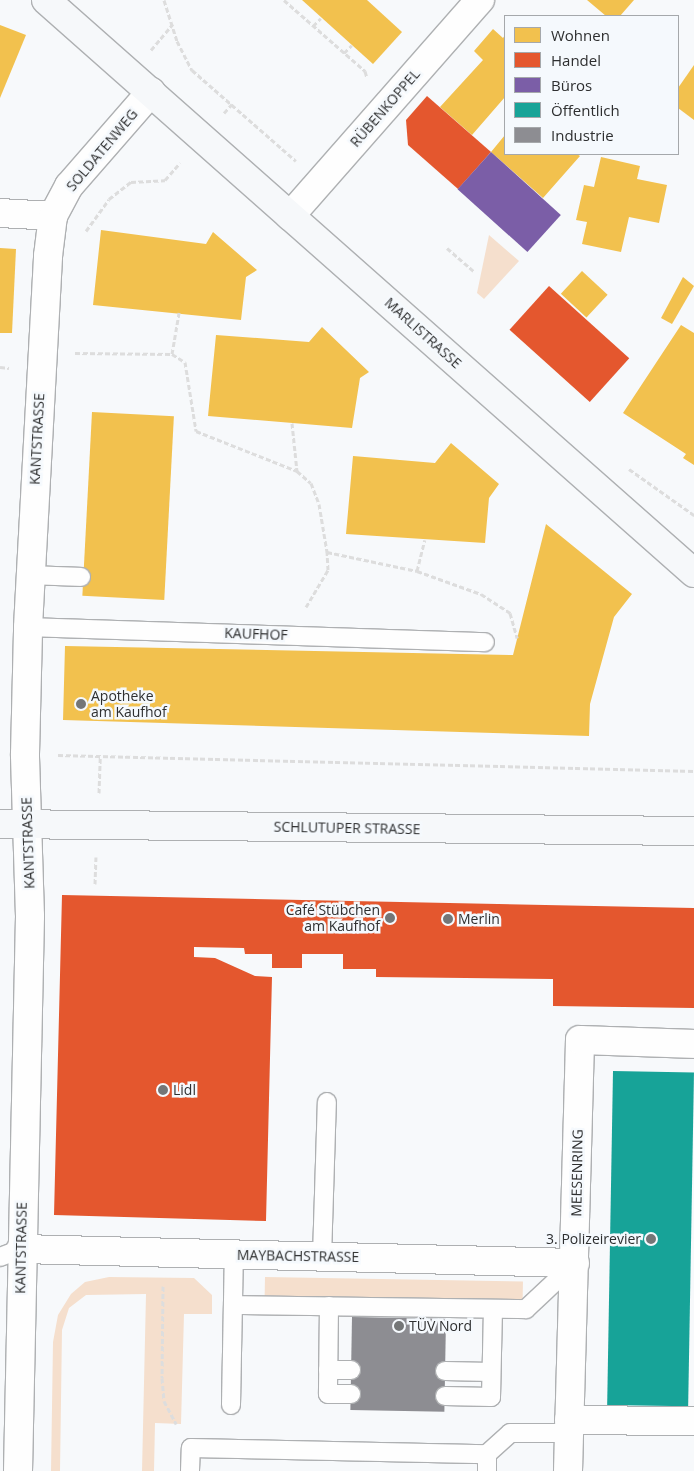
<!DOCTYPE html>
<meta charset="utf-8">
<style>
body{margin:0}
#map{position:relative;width:694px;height:1471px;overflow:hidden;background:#f7f9fb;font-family:"Open Sans",sans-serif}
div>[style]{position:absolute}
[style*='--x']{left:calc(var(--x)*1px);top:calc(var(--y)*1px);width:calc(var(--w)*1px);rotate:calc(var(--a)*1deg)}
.green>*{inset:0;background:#f5dfcd;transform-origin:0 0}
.homes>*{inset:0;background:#f2c14e;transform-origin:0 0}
.shops>*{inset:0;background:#e4572e;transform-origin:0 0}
.offices>*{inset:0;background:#7b5ea7;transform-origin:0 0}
.public>*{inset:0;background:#17a398;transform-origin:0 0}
.industry>*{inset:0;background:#8d8d92;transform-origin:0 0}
.path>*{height:3px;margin-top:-1.5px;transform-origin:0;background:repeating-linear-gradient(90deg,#ddd 0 5px,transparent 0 7.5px)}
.roads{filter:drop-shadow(1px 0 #aeb0b2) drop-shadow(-1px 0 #aeb0b2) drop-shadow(0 1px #aeb0b2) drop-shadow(0 -1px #aeb0b2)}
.lane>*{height:18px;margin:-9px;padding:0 9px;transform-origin:9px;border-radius:9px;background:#fefefe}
.street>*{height:28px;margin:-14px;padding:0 14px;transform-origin:14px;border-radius:14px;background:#fefefe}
.secondary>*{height:28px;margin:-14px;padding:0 14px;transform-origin:14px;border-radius:14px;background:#f6f8fa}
.dots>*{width:14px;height:14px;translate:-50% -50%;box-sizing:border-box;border:2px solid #f5f9fd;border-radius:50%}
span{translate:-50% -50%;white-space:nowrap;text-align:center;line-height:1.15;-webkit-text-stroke:5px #f5f9fd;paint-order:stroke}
.street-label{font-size:14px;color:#2e2f30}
.poi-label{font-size:14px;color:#2e2f30}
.left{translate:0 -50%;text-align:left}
.right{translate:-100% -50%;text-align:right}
.legend{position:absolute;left:504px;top:15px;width:175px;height:140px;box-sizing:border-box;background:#f5f9fd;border:1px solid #a5a8ab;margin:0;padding:6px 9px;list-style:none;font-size:15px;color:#2e2f30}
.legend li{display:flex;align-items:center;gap:10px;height:25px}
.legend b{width:25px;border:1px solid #a5a8ab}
</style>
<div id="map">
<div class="green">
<div style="clip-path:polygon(489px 235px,519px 261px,484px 299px,477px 293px)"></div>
<div style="clip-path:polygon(109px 1277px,194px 1278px,212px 1295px,212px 1314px,184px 1314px,181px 1424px,155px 1423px,154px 1471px,142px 1471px,146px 1294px,86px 1295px,69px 1308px,62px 1330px,60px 1471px,51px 1471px,53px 1342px,58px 1315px,71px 1294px,85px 1282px)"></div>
<div style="left:265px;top:1277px;width:258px;height:19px;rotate:1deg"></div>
</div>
<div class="homes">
<div style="clip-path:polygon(302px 0,367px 0,402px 32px,373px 64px)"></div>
<div style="clip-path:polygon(587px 0,634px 0,620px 16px,606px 16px)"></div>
<div style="clip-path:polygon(0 25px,26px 35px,0 98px)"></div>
<div style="clip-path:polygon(493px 29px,503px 38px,505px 35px,505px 97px,472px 135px,440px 107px,483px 60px,474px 51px)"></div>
<div style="clip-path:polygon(694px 65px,694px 120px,678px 108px,678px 88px)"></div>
<div style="clip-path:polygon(505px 135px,505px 154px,577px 154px,580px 156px,543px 198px,491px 152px)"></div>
<div style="clip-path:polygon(601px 157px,640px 166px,637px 179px,667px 185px,659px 223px,629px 217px,621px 252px,582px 244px,587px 222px,576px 220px,584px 185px,594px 187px)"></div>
<div style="clip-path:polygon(101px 230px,206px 244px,213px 232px,257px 270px,246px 277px,241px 320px,93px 305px)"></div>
<div style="clip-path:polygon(0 248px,16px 249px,12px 333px,0 333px)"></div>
<div style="left:582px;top:271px;width:35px;height:31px;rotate:43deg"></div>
<div style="clip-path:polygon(683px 277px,694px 286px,672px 324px,661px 318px)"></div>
<div style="clip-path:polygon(681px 325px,694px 333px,694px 465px,683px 458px,686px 454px,623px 413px)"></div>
<div style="clip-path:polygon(322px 327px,369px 372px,360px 378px,352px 428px,208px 416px,216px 335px,309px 342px)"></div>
<div style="left:92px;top:412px;width:82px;height:184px;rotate:3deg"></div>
<div style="clip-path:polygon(451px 443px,499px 484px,489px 498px,485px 543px,346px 534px,353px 456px,435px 463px)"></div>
<div style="clip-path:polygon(546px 524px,632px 594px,614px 617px,590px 704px,589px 736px,63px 720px,65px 646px,513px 655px)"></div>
</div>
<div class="shops">
<div style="clip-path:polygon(427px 96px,491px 152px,458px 189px,408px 145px,406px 120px)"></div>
<div style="left:549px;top:286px;width:108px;height:59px;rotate:42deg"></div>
<div style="clip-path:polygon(62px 895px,694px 908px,694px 1008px,553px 1006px,553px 979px,376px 977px,376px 969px,343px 969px,343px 954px,302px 954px,302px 968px,272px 968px,272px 954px,245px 954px,244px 948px,194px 947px,194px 957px,215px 958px,255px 976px,272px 977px,266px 1221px,54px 1215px)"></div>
</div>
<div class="offices">
<div style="left:491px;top:152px;width:94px;height:50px;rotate:42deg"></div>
</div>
<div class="public">
<div style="left:613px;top:1071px;width:81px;height:334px;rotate:1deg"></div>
</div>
<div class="industry">
<div style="left:352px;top:1317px;width:94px;height:93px;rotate:1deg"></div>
</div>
<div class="path">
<div style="--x:164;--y:0;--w:43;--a:72.4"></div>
<div style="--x:177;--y:41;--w:33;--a:63"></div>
<div style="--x:192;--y:70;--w:138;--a:41.2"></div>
<div style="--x:284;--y:0;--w:108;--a:41.2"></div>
<div style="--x:365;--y:71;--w:7;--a:74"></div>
<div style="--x:313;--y:26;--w:11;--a:-45"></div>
<div style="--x:151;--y:50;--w:34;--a:-50"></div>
<div style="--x:344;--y:53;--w:11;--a:-45"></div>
<div style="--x:224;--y:113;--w:12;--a:-48"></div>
<div style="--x:86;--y:231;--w:39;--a:-54"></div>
<div style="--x:109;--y:199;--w:28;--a:-38"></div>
<div style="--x:131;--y:182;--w:34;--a:-3"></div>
<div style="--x:165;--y:180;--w:23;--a:-49"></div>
<div style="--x:447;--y:248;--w:35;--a:41"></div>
<div style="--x:75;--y:353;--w:97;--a:0.6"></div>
<div style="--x:172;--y:354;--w:15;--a:32"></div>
<div style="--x:185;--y:362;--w:70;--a:80.9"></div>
<div style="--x:196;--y:431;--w:109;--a:21.6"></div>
<div style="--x:297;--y:471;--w:18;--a:41"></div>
<div style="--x:311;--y:483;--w:22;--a:69"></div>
<div style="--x:319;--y:504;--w:49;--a:80.5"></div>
<div style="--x:327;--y:552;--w:92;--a:11.9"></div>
<div style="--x:417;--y:571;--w:68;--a:19.8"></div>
<div style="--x:481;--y:594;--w:35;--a:33"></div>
<div style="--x:510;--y:613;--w:26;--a:74"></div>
<div style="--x:172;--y:354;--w:42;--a:-80.3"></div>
<div style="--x:0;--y:367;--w:9;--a:6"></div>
<div style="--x:292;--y:423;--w:48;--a:84.1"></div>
<div style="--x:629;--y:469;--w:80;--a:35.3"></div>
<div style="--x:417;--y:571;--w:32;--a:-76"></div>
<div style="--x:306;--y:607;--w:43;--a:-59.3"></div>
<div style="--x:328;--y:570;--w:18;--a:-93"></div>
<div style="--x:58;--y:755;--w:636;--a:1.44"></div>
<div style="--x:99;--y:793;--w:37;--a:-88"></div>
<div style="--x:95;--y:884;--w:27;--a:-88"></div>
<div style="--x:163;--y:1286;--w:92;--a:90.6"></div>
<div style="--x:162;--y:1378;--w:23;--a:85"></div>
<div style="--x:164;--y:1401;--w:26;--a:62"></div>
</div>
<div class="roads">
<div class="lane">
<div style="--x:30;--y:575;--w:51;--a:2.2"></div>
<div style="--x:28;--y:627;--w:457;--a:1.9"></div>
<div style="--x:0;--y:1257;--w:22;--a:-21"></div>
<div style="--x:322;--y:1257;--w:155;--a:-88.2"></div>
<div style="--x:233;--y:1305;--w:293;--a:0.8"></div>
<div style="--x:526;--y:1309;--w:67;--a:-43.2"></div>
<div style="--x:329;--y:1306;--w:88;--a:90.7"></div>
<div style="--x:328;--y:1394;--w:23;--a:0"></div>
<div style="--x:328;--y:1370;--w:23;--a:0"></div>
<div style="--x:445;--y:1371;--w:46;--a:1.2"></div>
<div style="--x:445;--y:1396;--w:46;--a:1.2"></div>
<div style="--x:491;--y:1397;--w:88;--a:-88.7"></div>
<div style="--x:231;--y:1405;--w:150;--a:-88.9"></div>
<div style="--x:487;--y:1454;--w:31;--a:-42"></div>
<div style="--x:510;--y:1433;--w:59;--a:0"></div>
<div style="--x:190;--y:1471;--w:23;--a:-88"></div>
<div style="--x:191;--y:1448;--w:296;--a:1.2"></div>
<div style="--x:487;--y:1454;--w:17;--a:90"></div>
</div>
<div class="street">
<div style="--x:0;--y:213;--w:53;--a:3.2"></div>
<div style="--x:290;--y:216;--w:288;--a:-48.7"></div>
<div style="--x:21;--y:1249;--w:554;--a:1.45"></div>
<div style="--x:569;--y:1420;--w:125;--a:0.5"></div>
<div style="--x:18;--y:1471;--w:555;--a:-88.76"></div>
<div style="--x:30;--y:916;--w:162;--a:-91.8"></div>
<div style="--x:25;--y:754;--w:127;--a:-88.6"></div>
<div style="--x:28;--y:627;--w:372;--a:-86.9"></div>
<div style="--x:48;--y:256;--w:40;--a:-82.9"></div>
<div style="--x:53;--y:216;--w:34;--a:-62"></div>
<div style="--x:69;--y:186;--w:125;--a:-48.9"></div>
<div style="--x:568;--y:1471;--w:431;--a:-88.4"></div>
<div style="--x:580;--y:1040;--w:114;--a:2"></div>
</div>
<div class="secondary">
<div style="--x:46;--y:0;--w:865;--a:41.49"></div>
<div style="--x:0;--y:824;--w:694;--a:0.58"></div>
</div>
</div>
<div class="dots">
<div style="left:81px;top:704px;background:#747677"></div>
<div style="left:390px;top:918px;background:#747677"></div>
<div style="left:448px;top:919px;background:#747677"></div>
<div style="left:163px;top:1090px;background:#747677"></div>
<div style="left:651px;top:1239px;background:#747677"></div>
<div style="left:399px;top:1326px;background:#747677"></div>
</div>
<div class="street-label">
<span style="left:385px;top:108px;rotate:-49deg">RÜBENKOPPEL</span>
<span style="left:102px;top:150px;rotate:-50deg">SOLDATENWEG</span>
<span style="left:423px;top:333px;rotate:42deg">MARLISTRASSE</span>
<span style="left:37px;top:439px;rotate:-87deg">KANTSTRASSE</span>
<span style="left:256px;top:634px;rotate:2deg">KAUFHOF</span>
<span style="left:347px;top:828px;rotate:1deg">SCHLUTUPER STRASSE</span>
<span style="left:28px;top:843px;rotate:-92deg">KANTSTRASSE</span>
<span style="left:577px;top:1173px;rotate:-89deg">MEESENRING</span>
<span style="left:21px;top:1248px;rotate:-89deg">KANTSTRASSE</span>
<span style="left:298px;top:1256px;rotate:1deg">MAYBACHSTRASSE</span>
</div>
<div class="poi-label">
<span class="left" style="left:91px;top:704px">Apotheke<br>am Kaufhof</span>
<span class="right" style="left:380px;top:918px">Café Stübchen<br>am Kaufhof</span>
<span class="left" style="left:458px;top:919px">Merlin</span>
<span class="left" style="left:173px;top:1090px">Lidl</span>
<span class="right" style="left:641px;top:1239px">3. Polizeirevier</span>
<span class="left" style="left:409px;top:1326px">TÜV Nord</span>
</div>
<ul class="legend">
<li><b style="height:14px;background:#f2c14e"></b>Wohnen</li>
<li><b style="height:14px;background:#e4572e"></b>Handel</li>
<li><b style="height:14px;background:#7b5ea7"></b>Büros</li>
<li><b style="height:14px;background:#17a398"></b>Öffentlich</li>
<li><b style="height:14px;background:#8d8d92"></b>Industrie</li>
</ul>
</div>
